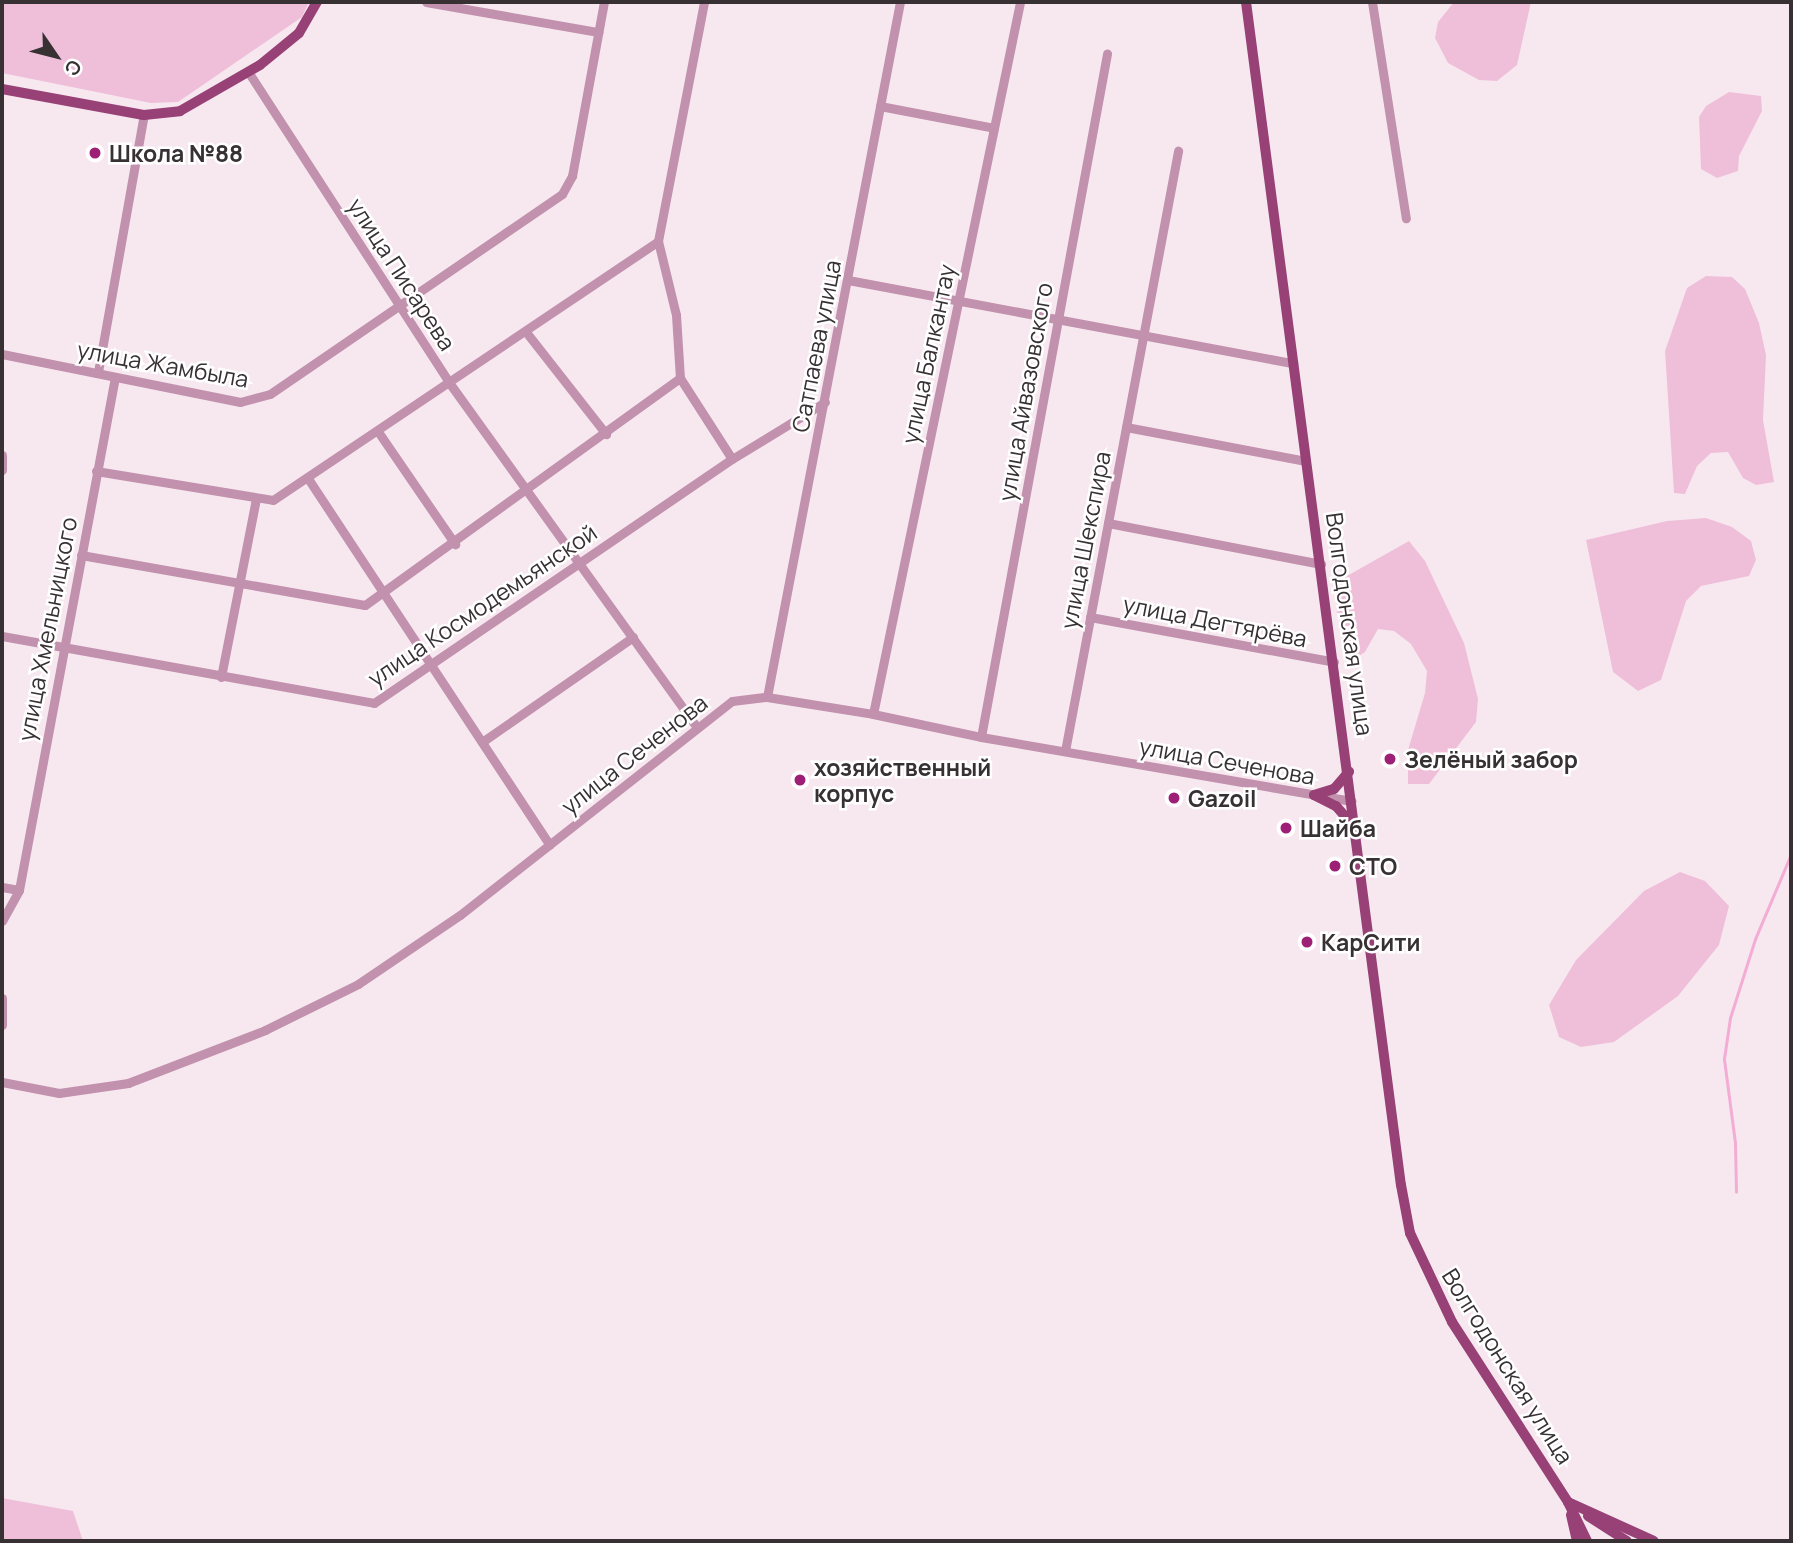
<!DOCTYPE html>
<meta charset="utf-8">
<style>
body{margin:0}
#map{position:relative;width:1793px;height:1543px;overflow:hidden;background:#f7e8f0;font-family:Manrope,sans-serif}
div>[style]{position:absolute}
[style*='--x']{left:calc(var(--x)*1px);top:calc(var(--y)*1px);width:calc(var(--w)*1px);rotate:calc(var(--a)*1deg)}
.green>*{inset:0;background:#efbfda}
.stream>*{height:2.5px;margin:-1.25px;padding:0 1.25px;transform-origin:1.25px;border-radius:1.25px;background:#f3add5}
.minor>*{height:9px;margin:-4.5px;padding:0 4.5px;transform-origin:4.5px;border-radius:4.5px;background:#c291ad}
.major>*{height:10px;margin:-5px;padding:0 5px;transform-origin:5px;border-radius:5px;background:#974177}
.dots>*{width:19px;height:19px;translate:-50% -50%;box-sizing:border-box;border:4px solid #fff;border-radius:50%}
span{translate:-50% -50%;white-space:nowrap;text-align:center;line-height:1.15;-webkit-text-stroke:5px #fff;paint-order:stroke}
.poi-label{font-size:23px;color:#373134;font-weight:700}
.left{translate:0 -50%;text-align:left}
.street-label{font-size:23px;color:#373134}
.frame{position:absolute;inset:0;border:4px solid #373134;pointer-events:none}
.north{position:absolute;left:21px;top:21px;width:70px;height:70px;-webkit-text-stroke:5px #fff;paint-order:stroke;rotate:125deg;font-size:19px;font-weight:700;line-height:28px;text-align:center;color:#373134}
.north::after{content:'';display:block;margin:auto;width:24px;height:32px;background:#373134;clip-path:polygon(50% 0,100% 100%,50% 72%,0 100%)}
</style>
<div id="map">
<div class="green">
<div style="clip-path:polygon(2px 2px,309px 2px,302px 17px,178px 102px,151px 103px,2px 73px)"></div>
<div style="clip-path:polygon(1454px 2px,1531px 2px,1517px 65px,1497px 81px,1479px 80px,1448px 63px,1435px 38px,1438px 22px)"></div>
<div style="clip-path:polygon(1729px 92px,1761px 96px,1762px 111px,1739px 156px,1738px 171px,1717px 178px,1701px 169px,1699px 117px,1706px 106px)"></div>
<div style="clip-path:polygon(1706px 276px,1732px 277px,1745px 289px,1759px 323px,1766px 355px,1763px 420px,1774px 482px,1756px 485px,1743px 478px,1728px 452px,1711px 453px,1697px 466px,1685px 494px,1674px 493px,1665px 351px,1687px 288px)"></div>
<div style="clip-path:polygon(1706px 518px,1732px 527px,1751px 541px,1756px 560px,1749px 576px,1701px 586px,1686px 601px,1661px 680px,1638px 691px,1613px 672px,1586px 540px,1667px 521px)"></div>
<div style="clip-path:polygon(1409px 541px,1425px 561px,1464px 643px,1478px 699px,1476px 722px,1429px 784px,1408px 784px,1408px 750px,1425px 693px,1427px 671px,1411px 644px,1394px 631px,1378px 629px,1365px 652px,1351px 661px,1336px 609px,1338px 581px)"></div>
<div style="clip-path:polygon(1680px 872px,1705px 881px,1729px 906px,1719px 945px,1678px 996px,1614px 1042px,1581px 1047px,1559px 1037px,1549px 1005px,1576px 960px,1644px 891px)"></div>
<div style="clip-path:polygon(2px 1498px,73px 1511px,83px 1541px,2px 1541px)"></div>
</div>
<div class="stream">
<div style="--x:1736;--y:1192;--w:49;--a:-91.2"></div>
<div style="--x:1735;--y:1143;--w:85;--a:-97.5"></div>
<div style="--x:1724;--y:1059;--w:41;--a:-81.7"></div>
<div style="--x:1730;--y:1018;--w:83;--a:-72.4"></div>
<div style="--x:1755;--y:939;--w:92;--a:-67"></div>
</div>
<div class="minor">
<div style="--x:426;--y:2;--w:175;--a:9.9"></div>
<div style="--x:1372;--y:2;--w:219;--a:81.1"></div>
<div style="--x:249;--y:73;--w:367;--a:57.1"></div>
<div style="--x:448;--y:381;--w:426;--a:54.3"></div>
<div style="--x:880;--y:106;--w:116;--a:10.9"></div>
<div style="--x:658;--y:241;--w:76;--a:76.3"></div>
<div style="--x:676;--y:315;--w:63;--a:86.4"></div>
<div style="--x:680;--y:378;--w:96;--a:57.3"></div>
<div style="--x:848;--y:280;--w:453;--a:10.6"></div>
<div style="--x:526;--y:332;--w:130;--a:51.9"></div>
<div style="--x:2;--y:354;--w:243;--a:11.4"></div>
<div style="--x:240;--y:402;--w:31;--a:-15"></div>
<div style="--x:270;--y:394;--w:354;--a:-34.4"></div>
<div style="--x:562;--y:194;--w:21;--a:-61"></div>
<div style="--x:572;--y:176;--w:177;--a:-79.6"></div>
<div style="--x:98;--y:372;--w:261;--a:-79.9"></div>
<div style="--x:1126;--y:427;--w:183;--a:10.7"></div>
<div style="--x:379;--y:433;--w:135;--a:55.6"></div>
<div style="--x:2;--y:455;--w:15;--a:90"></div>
<div style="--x:96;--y:471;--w:179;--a:9.3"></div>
<div style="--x:273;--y:500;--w:464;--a:-33.9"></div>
<div style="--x:658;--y:241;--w:243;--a:-79.1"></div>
<div style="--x:309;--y:480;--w:437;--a:56.6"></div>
<div style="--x:1108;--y:523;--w:217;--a:10.9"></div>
<div style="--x:81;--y:555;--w:288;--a:10"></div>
<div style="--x:365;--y:605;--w:388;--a:-35.8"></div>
<div style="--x:1090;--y:617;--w:248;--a:10.4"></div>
<div style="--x:2;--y:636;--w:378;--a:10.2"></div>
<div style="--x:374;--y:703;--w:433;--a:-34.3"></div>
<div style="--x:732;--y:459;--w:109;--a:-31.5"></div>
<div style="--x:221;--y:677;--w:182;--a:-78.9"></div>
<div style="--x:767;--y:697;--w:708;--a:-79.17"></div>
<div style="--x:873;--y:714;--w:727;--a:-78.33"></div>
<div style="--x:981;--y:737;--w:695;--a:-79.55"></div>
<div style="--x:482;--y:742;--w:184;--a:-34.8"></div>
<div style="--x:1065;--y:751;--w:611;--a:-79.33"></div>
<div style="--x:2;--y:887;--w:17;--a:10"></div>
<div style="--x:2;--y:921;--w:35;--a:-61"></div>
<div style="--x:19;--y:890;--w:522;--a:-79.4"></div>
<div style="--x:2;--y:998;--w:27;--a:90"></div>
<div style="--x:2;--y:1082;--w:58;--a:10.9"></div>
<div style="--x:59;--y:1093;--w:70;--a:-8.2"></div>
<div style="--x:128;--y:1083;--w:147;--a:-21.1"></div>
<div style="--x:265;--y:1030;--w:104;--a:-26.3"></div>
<div style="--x:358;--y:984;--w:123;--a:-34.1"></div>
<div style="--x:460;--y:915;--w:346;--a:-38.2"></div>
<div style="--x:732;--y:701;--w:35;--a:-7"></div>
<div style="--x:767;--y:697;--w:107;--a:9.1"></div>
<div style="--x:873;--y:714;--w:110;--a:12"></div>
<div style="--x:981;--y:737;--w:376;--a:9.8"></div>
</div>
<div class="major">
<div style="--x:1246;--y:2;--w:1193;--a:82.54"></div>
<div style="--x:1401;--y:1185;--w:49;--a:79.4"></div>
<div style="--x:1410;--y:1233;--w:98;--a:64.7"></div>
<div style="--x:1452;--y:1322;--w:214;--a:57.2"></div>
<div style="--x:1568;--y:1502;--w:43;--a:64"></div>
<div style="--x:2;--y:89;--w:144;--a:10.4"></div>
<div style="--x:144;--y:115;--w:36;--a:-6"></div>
<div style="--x:180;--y:111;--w:92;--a:-29.9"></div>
<div style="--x:260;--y:65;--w:50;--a:-39.4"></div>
<div style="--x:299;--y:33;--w:36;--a:-60"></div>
<div style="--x:1314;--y:795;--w:25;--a:27"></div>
<div style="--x:1336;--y:806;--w:29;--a:49"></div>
<div style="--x:1314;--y:795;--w:21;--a:-17"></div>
<div style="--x:1334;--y:789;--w:23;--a:-49"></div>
<div style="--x:1568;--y:1502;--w:94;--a:24.4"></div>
<div style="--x:1571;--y:1515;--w:27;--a:77"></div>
<div style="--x:1588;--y:1516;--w:46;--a:32.7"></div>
</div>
<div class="dots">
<div style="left:95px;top:153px;background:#9d2076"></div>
<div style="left:1390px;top:759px;background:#9d2076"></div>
<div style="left:800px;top:780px;background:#9d2076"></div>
<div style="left:1174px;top:798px;background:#9d2076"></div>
<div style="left:1286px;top:828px;background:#9d2076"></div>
<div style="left:1335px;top:866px;background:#9d2076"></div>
<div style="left:1307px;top:942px;background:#9d2076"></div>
</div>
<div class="poi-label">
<span class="left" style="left:109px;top:153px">Школа №88</span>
<span class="left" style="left:1404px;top:759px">Зелёный забор</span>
<span class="left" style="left:814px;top:780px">хозяйственный<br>корпус</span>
<span class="left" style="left:1188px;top:798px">Gazoil</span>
<span class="left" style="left:1300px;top:828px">Шайба</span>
<span class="left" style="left:1349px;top:866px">СТО</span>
<span class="left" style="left:1321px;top:942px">КарСити</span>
</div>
<div class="street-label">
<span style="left:402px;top:274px;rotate:57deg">улица Писарева</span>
<span style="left:816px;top:346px;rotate:-79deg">Сатпаева улица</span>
<span style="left:928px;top:354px;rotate:-78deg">улица Балкантау</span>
<span style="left:163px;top:364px;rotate:10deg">улица Жамбыла</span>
<span style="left:1025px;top:392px;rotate:-80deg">улица Айвазовского</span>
<span style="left:1085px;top:540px;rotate:-79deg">улица Шекспира</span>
<span style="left:482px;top:605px;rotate:-34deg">улица Космодемьянской</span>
<span style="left:1215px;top:621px;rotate:11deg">улица Дегтярёва</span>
<span style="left:1350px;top:624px;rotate:82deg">Волгодонская улица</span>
<span style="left:47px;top:629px;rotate:-79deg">улица Хмельницкого</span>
<span style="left:634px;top:754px;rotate:-38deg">улица Сеченова</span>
<span style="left:1227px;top:761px;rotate:10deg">улица Сеченова</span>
<span style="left:1508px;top:1366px;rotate:58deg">Волгодонская улица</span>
</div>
<div class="frame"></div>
<div class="north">С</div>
</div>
